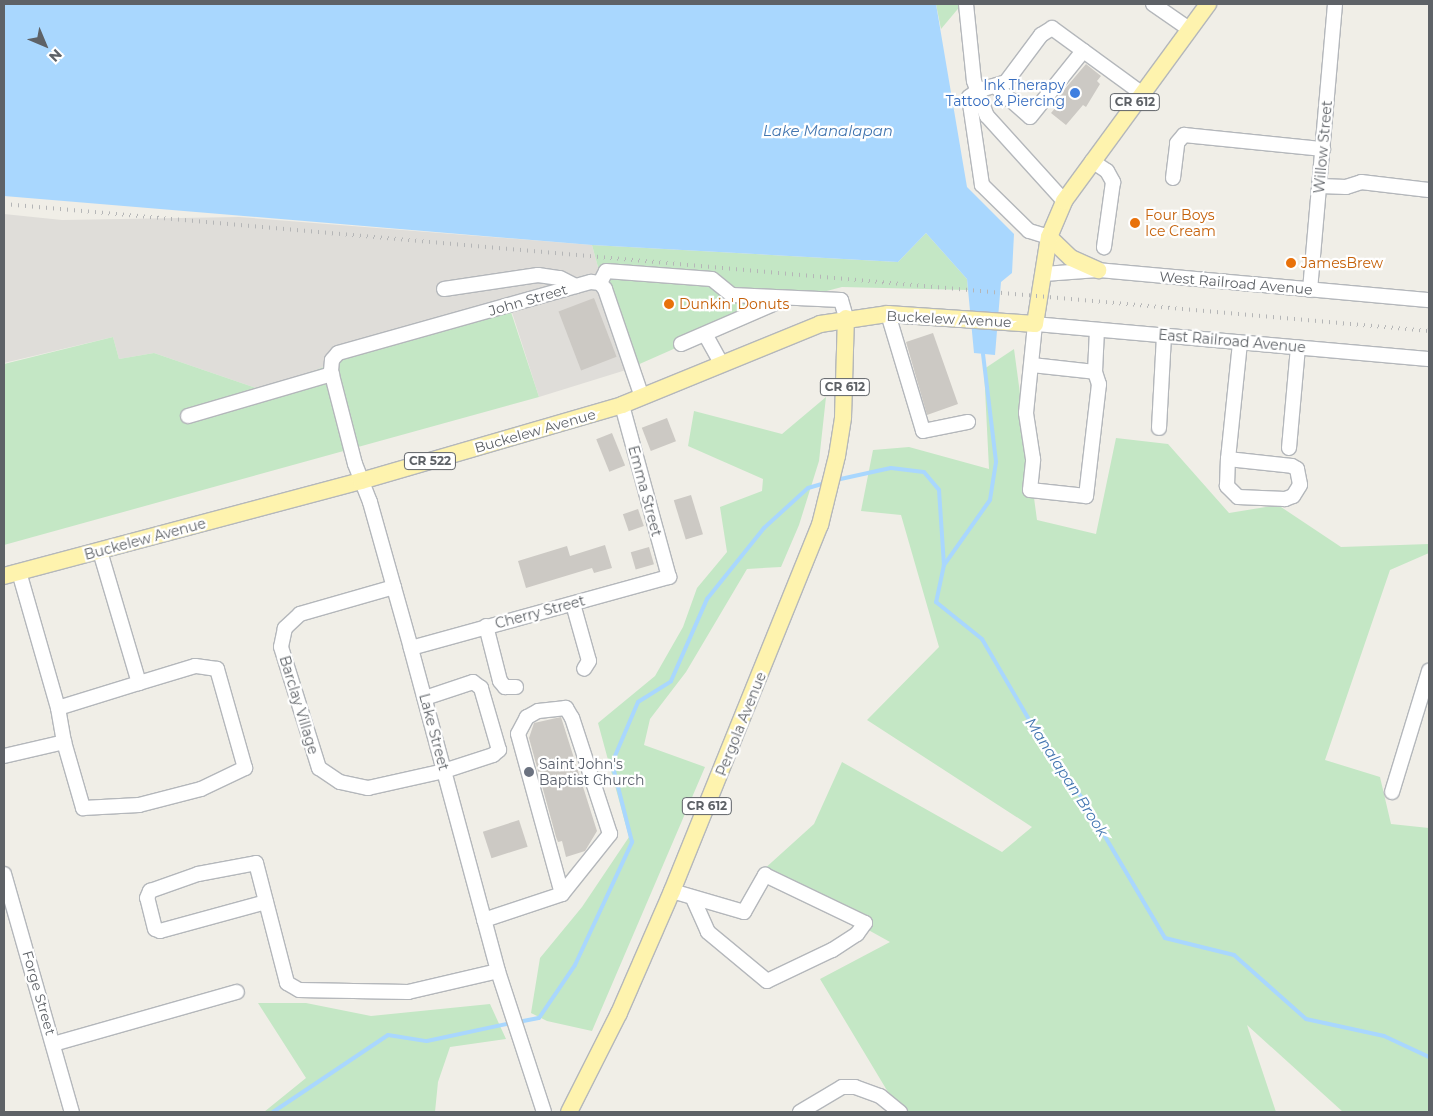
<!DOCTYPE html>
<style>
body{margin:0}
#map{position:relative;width:1433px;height:1116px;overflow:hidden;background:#f0eee7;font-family:Montserrat,sans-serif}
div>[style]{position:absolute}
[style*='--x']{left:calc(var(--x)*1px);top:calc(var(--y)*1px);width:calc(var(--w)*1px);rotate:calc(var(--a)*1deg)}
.industrial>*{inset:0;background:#dfddd9}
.green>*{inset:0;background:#c4e7c5}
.water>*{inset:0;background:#a9d7fe}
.stream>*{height:4px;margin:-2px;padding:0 2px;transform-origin:2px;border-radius:2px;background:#a9d7fe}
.building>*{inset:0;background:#ccc9c4;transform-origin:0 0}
.roads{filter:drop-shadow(1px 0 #b4b7bb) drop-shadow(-1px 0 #b4b7bb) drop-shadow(0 1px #b4b7bb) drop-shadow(0 -1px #b4b7bb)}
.minor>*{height:14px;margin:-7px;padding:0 7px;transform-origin:7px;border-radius:7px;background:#fff}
.major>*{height:16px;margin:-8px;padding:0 8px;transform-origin:8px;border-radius:8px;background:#fef3ae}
.rail>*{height:4px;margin-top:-2px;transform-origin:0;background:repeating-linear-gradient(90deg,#b5b6b7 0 1px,transparent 0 7px)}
.dots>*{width:14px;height:14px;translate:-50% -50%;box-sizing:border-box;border:2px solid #fff;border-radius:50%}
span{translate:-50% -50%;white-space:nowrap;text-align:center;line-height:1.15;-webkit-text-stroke:4.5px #fff;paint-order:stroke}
.shield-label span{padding:1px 4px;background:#fff;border:1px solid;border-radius:4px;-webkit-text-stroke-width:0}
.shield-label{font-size:12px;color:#5e6267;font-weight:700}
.shop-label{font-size:14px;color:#366cbe}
.right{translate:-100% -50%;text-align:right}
.street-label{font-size:14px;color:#5e6267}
.food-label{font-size:14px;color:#c56008}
.left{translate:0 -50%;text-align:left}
.worship-label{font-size:14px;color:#5b616d}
.water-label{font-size:15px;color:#4477b1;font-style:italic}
.frame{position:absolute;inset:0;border:5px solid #5e6267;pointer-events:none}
.north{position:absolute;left:20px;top:20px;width:50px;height:50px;-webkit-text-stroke:4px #fff;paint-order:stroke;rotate:135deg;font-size:14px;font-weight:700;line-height:20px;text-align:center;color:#5e6267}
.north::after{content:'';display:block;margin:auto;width:18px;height:22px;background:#5e6267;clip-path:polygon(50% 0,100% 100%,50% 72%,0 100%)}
</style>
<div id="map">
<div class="industrial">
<div style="clip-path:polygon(4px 214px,62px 220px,239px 217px,592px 245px,626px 370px,539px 397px,509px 303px,406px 333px,265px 391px,154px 353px,119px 359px,113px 337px,4px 363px)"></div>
</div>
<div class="green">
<div style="clip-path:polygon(936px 4px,962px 4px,941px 29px)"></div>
<div style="clip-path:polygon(926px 233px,967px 279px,968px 290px,842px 287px,773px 305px,626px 370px,592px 245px,898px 262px)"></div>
<div style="clip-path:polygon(508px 303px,539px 397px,4px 545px,4px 364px,113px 337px,119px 359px,154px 353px,265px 391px,406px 333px)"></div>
<div style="clip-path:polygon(1014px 349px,1037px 520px,1096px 534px,1116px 438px,1168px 444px,1229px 513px,1278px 505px,1341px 547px,1429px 544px,1429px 553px,1390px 570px,1325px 760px,1380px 777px,1391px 824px,1429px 828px,1429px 1112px,1343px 1112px,1247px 1025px,1276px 1112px,900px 1112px,820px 979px,890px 942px,762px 871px,814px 824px,842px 762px,1002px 852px,1032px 827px,867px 720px,939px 647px,901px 515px,861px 511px,873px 450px,909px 447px,989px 469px,984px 369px)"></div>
<div style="clip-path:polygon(826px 397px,819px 461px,799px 525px,781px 567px,747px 569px,686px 672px,650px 719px,644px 745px,705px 767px,592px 1031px,547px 1021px,531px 1013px,540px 958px,582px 907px,629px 837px,598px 723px,655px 676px,683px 627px,697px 588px,727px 552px,720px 507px,762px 491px,763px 479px,688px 446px,694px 411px,782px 434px)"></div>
<div style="clip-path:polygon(258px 1003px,306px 1003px,371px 1016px,490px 1004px,506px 1039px,450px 1047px,438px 1082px,435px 1112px,264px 1112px,306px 1078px)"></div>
</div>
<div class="water">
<div style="clip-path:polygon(4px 4px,936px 4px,967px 187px,1014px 234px,1012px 273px,1001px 282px,995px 355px,974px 353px,967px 279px,926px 233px,898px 262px,592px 245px,4px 196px)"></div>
</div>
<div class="stream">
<div style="--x:983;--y:354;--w:109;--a:83.1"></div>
<div style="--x:996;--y:462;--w:38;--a:99"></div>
<div style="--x:990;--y:500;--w:80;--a:125.3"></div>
<div style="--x:944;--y:565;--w:38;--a:102"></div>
<div style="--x:936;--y:602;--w:59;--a:38.8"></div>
<div style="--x:982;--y:639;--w:103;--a:59.7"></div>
<div style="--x:1034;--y:728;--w:88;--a:55.6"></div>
<div style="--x:1084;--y:801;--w:159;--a:59.4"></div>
<div style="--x:1165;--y:938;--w:71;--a:13.8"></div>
<div style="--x:1234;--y:955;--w:96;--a:41.6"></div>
<div style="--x:1306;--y:1019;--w:80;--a:12.3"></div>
<div style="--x:1384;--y:1036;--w:50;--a:25"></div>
<div style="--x:836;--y:480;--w:56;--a:-12.3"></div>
<div style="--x:891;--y:468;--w:33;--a:7"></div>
<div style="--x:924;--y:472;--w:23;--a:50"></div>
<div style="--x:939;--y:490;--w:75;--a:86.2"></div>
<div style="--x:518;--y:1022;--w:21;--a:-11"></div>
<div style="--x:539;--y:1018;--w:64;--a:-55.8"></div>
<div style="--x:575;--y:965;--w:136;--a:-65.1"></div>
<div style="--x:632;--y:842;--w:81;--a:-104.2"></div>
<div style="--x:612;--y:763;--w:66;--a:-66.9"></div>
<div style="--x:638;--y:702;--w:39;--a:-32"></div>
<div style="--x:671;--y:681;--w:90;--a:-66.3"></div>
<div style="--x:707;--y:599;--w:91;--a:-51.2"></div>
<div style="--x:764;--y:528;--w:59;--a:-42.3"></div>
<div style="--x:808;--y:488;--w:18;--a:-16"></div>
<div style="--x:273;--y:1112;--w:138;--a:-33.8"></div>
<div style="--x:388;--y:1035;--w:39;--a:9"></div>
<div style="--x:427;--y:1041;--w:86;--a:-12.1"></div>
</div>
<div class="building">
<div style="clip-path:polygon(1086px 64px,1101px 76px,1097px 81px,1100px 84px,1086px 107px,1083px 105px,1066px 125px,1051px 113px,1062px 100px,1058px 97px)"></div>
<div style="left:594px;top:298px;width:63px;height:38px;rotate:69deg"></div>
<div style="clip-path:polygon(933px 333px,958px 404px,927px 415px,906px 342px)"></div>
<div style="left:667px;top:418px;width:25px;height:27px;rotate:69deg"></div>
<div style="left:612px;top:433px;width:35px;height:17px;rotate:68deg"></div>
<div style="left:691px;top:495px;width:41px;height:18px;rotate:73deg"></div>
<div style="left:638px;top:509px;width:18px;height:16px;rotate:71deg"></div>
<div style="clip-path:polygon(605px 545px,612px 568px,594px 573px,592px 568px,526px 588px,518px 561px,567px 546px,570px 556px)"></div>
<div style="left:649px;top:547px;width:18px;height:19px;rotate:74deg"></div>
<div style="clip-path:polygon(561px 717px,597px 831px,585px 851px,566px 857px,562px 841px,558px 842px,556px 837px,529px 738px,534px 723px)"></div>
<div style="left:519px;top:820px;width:28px;height:38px;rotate:72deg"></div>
</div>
<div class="roads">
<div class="minor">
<div style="--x:966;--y:4;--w:77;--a:84.1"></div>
<div style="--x:974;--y:81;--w:37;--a:70"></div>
<div style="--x:987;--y:116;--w:115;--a:47.8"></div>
<div style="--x:1153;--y:4;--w:44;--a:34.8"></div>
<div style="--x:996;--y:87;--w:45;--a:41.4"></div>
<div style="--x:1030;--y:117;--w:85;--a:-51.2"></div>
<div style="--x:1092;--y:161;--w:18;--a:34"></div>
<div style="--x:1107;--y:171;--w:13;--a:61"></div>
<div style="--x:1113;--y:182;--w:66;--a:97.9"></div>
<div style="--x:1173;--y:178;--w:35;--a:-83"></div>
<div style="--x:1177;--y:143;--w:11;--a:-49"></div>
<div style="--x:1184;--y:135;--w:140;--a:5.8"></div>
<div style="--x:1320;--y:186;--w:26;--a:2"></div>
<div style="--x:1346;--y:187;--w:16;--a:-18"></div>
<div style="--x:1361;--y:182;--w:68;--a:6.7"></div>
<div style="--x:1049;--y:237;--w:21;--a:-163"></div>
<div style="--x:1029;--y:231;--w:66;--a:-135.6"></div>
<div style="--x:982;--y:185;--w:89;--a:-98.4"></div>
<div style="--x:969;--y:97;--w:10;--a:-37"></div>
<div style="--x:977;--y:91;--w:30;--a:-17"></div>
<div style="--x:1006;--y:82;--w:59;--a:-53.3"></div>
<div style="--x:1041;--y:35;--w:13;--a:-32"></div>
<div style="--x:1052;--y:28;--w:110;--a:36.1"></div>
<div style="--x:1044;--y:274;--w:54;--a:-4.2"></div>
<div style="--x:1098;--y:270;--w:332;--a:5.2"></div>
<div style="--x:600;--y:283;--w:13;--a:-63"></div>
<div style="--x:606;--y:271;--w:106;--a:4.3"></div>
<div style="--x:712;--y:279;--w:26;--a:39"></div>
<div style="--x:732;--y:295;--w:109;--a:2.6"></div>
<div style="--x:841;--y:300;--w:19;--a:74"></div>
<div style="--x:444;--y:289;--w:95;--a:-8.5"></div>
<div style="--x:538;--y:275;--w:22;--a:8"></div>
<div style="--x:560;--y:278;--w:18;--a:27"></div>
<div style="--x:1310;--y:290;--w:287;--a:-85"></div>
<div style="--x:888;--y:314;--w:122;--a:73.3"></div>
<div style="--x:923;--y:431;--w:46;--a:-11.3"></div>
<div style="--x:705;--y:334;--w:33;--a:61"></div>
<div style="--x:681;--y:344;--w:113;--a:-23.4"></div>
<div style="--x:1032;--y:365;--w:63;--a:6.3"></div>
<div style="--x:1095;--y:372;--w:42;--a:-87.3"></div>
<div style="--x:1095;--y:372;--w:13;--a:72"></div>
<div style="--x:1099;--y:384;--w:113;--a:96.6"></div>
<div style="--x:1086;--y:496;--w:56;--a:-173.9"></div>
<div style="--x:1030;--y:490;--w:31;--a:-84"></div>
<div style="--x:1033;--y:459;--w:47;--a:-98.7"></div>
<div style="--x:1026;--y:413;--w:89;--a:-84.2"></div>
<div style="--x:1035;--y:324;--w:396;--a:5.1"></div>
<div style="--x:188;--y:416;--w:150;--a:-16.3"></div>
<div style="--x:1159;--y:428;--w:92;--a:-86.9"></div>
<div style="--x:1289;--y:448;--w:101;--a:-84.9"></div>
<div style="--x:1228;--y:459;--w:64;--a:6.2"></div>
<div style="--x:1292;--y:466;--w:6;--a:31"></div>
<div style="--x:1297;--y:469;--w:16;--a:79"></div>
<div style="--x:1300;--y:485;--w:13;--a:122"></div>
<div style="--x:1293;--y:496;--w:9;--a:159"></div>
<div style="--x:1285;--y:499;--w:47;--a:-177.6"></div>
<div style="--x:1238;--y:497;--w:16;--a:-135"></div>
<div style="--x:1227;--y:486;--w:27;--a:-88"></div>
<div style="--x:1228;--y:459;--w:117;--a:-84.1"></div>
<div style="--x:19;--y:572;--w:141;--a:74"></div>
<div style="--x:394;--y:587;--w:98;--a:164"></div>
<div style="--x:300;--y:614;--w:21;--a:137"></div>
<div style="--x:285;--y:628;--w:19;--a:102"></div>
<div style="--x:281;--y:647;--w:127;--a:72.6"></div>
<div style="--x:319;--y:768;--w:25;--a:34"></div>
<div style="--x:340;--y:782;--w:29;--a:12"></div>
<div style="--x:368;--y:788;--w:78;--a:-12.6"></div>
<div style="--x:444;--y:771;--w:52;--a:-18.1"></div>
<div style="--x:493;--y:755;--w:8;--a:-40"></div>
<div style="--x:499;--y:750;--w:65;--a:-106.2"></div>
<div style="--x:481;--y:688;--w:10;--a:-143"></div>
<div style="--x:473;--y:682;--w:51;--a:161.6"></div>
<div style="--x:573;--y:604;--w:59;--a:74.3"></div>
<div style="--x:589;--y:661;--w:9;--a:122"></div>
<div style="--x:486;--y:626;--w:57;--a:75.7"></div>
<div style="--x:500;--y:681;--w:8;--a:50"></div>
<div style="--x:505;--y:687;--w:11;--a:0"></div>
<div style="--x:411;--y:648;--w:268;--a:-15.4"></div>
<div style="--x:669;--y:577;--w:178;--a:-105.3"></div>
<div style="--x:64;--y:742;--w:35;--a:-100"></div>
<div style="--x:58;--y:708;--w:85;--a:-17.2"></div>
<div style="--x:4;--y:756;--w:62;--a:-13.1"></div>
<div style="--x:64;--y:742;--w:69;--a:73.9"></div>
<div style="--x:83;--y:808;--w:56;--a:-3.1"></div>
<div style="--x:139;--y:805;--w:64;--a:-14.5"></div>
<div style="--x:201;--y:789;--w:49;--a:-25.5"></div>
<div style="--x:245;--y:768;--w:103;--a:-105.8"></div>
<div style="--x:217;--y:669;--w:22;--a:-172"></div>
<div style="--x:195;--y:666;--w:59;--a:163.1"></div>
<div style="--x:139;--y:683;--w:138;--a:-106.5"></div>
<div style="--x:1392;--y:792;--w:127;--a:-73"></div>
<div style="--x:4;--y:874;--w:248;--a:74.1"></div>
<div style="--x:672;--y:891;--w:75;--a:16.3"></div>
<div style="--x:744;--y:912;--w:43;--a:-60.4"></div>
<div style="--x:765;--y:875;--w:111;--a:25.6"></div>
<div style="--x:865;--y:923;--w:14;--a:126"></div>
<div style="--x:857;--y:934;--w:30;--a:147"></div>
<div style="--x:832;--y:950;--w:72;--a:154.5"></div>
<div style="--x:767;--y:981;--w:77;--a:-140.3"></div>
<div style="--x:708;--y:932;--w:36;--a:-114"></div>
<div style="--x:266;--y:902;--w:110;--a:164.7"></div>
<div style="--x:160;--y:931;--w:5;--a:-158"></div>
<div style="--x:155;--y:929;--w:32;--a:-104"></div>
<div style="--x:147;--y:898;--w:8;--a:-67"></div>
<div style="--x:150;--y:891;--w:51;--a:-19.5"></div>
<div style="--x:198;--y:874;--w:59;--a:-10.7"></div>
<div style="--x:256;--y:863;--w:124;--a:75.5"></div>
<div style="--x:287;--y:983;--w:14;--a:30"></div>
<div style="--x:299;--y:990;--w:109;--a:1.1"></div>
<div style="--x:408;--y:992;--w:92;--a:-13.1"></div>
<div style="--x:484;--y:920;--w:82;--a:-18.4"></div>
<div style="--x:562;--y:894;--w:77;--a:-51.3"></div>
<div style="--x:610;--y:834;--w:122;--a:-108.1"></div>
<div style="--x:572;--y:718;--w:12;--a:-121"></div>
<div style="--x:566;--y:708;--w:28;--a:174"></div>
<div style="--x:538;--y:711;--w:13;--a:151"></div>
<div style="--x:527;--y:717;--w:19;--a:118"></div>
<div style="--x:518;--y:734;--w:166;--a:74.6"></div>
<div style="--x:53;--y:1044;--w:191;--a:-15.8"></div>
<div style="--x:544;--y:1112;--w:148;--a:-108.1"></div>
<div style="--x:498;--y:971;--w:335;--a:-105.1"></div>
<div style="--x:411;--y:648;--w:152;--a:-105.7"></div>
<div style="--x:370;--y:502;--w:41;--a:-111.5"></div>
<div style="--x:355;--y:464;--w:96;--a:-104.5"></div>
<div style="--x:331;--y:371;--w:11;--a:-85"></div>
<div style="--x:332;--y:360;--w:9;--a:-49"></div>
<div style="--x:338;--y:353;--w:263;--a:-15.7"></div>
<div style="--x:591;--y:282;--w:9;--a:6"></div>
<div style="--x:600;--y:283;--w:8;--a:50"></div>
<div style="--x:605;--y:289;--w:114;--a:71.1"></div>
<div style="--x:800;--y:1112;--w:49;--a:-30.8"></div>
<div style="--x:842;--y:1087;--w:13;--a:0"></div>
<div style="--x:855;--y:1087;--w:27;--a:20"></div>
<div style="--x:880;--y:1096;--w:26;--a:39"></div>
</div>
<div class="major">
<div style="--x:1049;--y:237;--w:30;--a:44"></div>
<div style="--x:1071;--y:258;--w:30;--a:24"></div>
<div style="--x:4;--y:576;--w:369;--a:-14.9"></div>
<div style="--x:361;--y:481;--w:272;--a:-16.2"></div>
<div style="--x:622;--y:405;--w:214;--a:-22.2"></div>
<div style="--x:820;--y:324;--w:69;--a:-8.4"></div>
<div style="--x:888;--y:314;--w:147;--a:3.9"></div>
<div style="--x:1035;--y:324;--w:88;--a:-80.9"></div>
<div style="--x:1049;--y:237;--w:39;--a:-67"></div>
<div style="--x:1064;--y:201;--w:244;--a:-53.8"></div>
<div style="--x:569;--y:1112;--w:111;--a:-63.2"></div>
<div style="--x:619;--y:1013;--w:133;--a:-66.5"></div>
<div style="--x:672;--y:891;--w:395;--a:-68"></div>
<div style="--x:820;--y:525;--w:71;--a:-76.2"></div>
<div style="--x:837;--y:456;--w:39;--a:-81"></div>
<div style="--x:843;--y:417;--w:99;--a:-88.3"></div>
</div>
</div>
<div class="rail">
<div style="--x:4;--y:204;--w:1431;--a:5.09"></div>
</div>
<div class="dots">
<div style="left:1075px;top:93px;background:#3f7fe0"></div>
<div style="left:1135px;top:223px;background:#e8710a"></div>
<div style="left:1291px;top:263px;background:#e8710a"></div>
<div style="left:669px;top:304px;background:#e8710a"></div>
<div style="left:529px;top:772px;background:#6b7280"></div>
</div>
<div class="shield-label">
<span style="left:1135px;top:102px">CR 612</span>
<span style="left:845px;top:387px">CR 612</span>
<span style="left:430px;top:461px">CR 522</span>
<span style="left:707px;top:806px">CR 612</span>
</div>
<div class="shop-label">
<span class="right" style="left:1065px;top:93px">Ink Therapy<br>Tattoo &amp; Piercing</span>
</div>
<div class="street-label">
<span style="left:1323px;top:147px;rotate:-85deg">Willow Street</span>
<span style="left:1236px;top:283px;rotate:5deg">West Railroad Avenue</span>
<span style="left:528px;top:300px;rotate:-16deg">John Street</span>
<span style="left:949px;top:319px;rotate:3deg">Buckelew Avenue</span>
<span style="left:1232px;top:341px;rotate:5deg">East Railroad Avenue</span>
<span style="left:535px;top:431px;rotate:-16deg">Buckelew Avenue</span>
<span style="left:645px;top:491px;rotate:75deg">Emma Street</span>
<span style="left:145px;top:539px;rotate:-15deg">Buckelew Avenue</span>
<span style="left:540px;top:612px;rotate:-15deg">Cherry Street</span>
<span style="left:299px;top:705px;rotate:73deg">Barclay Village</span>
<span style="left:741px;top:724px;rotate:-68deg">Pergola Avenue</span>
<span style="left:434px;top:732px;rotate:75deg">Lake Street</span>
<span style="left:39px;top:993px;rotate:74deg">Forge Street</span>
</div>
<div class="food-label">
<span class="left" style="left:1145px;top:223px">Four Boys<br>Ice Cream</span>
<span class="left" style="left:1301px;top:263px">JamesBrew</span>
<span class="left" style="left:679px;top:304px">Dunkin' Donuts</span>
</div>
<div class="worship-label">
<span class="left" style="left:539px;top:772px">Saint John's<br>Baptist Church</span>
</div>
<div class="water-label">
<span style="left:828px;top:131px">Lake Manalapan</span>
<span style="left:1067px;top:777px;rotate:57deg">Manalapan Brook</span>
</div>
<div class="frame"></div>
<div class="north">N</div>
</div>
